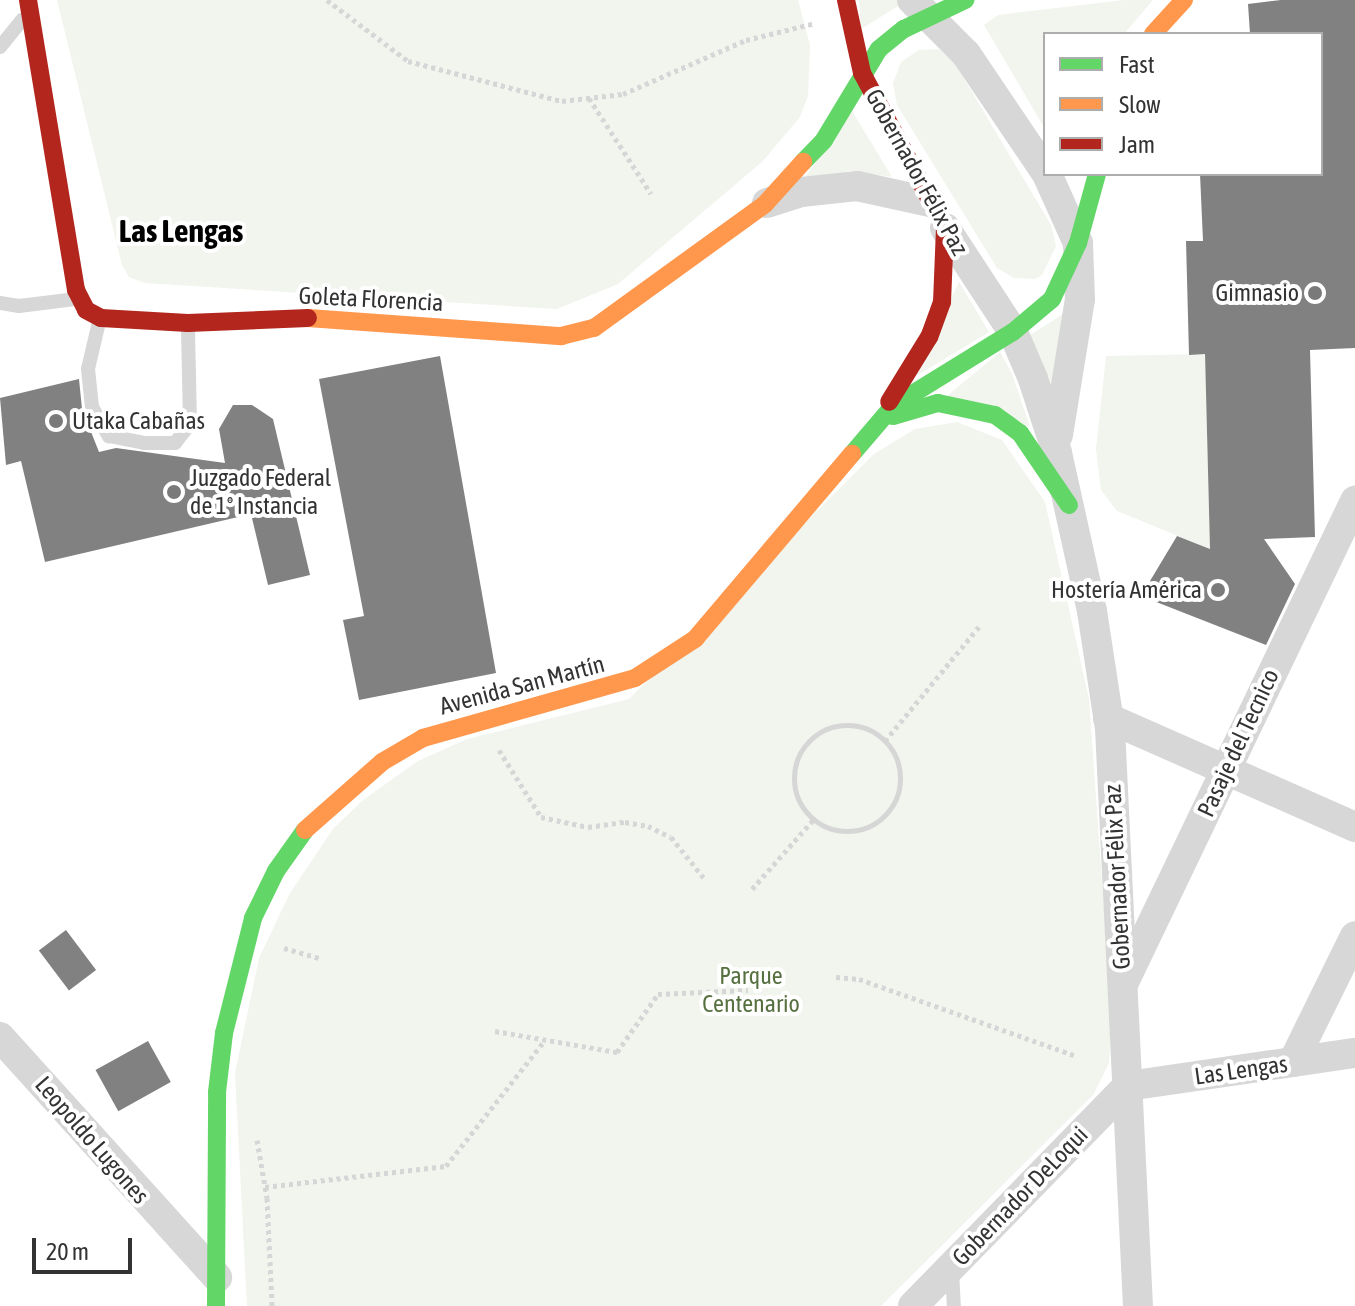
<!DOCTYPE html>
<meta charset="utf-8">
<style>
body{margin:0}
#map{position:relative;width:1355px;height:1306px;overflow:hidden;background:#fff;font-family:"Asap Condensed",sans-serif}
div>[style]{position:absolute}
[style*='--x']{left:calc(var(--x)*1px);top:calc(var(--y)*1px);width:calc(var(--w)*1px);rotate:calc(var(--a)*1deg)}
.green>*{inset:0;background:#f1f5ed}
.building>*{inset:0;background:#818181;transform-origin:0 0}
.path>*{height:5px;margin-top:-2.5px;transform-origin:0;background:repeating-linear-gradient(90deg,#d6d6d6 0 4px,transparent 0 8px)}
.path>.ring{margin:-2.5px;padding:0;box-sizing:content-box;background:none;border:5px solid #d6d6d6;border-radius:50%}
.lane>*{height:14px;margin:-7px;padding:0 7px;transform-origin:7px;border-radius:7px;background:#d7d7d7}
.street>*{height:30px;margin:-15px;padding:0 15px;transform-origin:15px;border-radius:15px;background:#d7d7d7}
.fast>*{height:18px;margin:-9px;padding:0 9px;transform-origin:9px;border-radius:9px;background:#63d668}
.slow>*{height:18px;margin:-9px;padding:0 9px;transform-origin:9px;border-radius:9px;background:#ff974d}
.jam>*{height:18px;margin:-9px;padding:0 9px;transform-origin:9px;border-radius:9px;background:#b3261e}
.dots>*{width:22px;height:22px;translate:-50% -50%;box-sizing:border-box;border:4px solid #fff;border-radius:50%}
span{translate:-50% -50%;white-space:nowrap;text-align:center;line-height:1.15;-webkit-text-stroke:8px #fff;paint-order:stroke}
.street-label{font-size:24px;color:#333}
.poi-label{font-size:24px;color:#333}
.right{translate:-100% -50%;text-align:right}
.left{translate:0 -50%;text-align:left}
.park-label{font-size:24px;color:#56703f}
.district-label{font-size:32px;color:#000;font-weight:700}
.legend{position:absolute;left:1043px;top:32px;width:280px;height:144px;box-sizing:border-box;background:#fff;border:2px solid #adadad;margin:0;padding:10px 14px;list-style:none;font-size:24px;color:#333}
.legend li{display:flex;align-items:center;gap:16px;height:40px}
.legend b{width:40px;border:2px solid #adadad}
.scale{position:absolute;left:32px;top:1238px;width:100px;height:36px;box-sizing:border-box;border:4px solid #333;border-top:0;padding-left:10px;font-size:24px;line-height:28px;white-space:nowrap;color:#333;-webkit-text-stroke:6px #fff;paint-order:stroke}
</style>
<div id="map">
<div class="green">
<div style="clip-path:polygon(57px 0,798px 0,810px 45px,808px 96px,800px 117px,763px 161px,618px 284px,557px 309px,145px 283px,129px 277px,122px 265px)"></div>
<div style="clip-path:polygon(859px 0,898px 0,903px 3px,861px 29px)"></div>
<div style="clip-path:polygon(1124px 0,1153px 0,1124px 34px,1045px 34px,1045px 129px,984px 25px,998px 15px)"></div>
<div style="clip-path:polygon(939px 49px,953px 60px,1051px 225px,1056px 246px,1042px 275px,1035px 279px,1014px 278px,997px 268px,897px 105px,893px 83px,901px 62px,919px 50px)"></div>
<div style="clip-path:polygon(852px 111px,892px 177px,850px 171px,797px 188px)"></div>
<div style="clip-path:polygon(959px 282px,989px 332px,913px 378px)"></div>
<div style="clip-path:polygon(1063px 314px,1054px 395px,1027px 337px)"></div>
<div style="clip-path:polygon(1000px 352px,1012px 374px,1030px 427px,947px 396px)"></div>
<div style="clip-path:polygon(1205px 354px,1210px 549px,1117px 511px,1101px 490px,1096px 449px,1106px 356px)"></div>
<div style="clip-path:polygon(957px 422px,1002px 440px,1045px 502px,1089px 699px,1112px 1022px,1109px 1063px,1093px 1095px,881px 1306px,247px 1306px,235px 1073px,259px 958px,290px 893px,333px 829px,363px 800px,418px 761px,467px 739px,629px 699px,874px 454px,915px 429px)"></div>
</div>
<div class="building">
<div style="clip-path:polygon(1281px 0,1355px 0,1355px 348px,1310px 350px,1315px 537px,1264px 539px,1295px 584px,1266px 645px,1141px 596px,1177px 536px,1210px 549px,1205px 354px,1189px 355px,1186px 241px,1203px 241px,1200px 174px,1321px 174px,1321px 34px,1250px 34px,1248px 4px)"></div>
<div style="clip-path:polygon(440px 356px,496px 673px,359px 700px,343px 620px,364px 616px,319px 379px)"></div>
<div style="clip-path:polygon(79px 379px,82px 409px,99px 452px,116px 448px,225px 463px,219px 429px,233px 405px,252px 405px,273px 419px,310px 575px,268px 585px,251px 514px,45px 562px,21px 461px,6px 465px,0 398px)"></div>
<div style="left:66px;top:930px;width:50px;height:34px;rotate:53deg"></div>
<div style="left:148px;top:1041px;width:47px;height:60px;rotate:61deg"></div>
</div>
<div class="path">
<div style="--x:327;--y:0;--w:101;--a:37"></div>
<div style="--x:408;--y:61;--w:159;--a:14.6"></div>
<div style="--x:562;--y:101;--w:61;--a:-6.5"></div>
<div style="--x:623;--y:94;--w:134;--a:-23.7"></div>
<div style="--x:746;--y:40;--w:71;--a:-13.8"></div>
<div style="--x:589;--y:98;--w:114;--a:57.1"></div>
<div class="ring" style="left:794px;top:725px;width:101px;height:101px"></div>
<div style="--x:885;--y:741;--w:151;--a:-50.6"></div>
<div style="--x:499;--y:750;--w:79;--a:57.9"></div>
<div style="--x:541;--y:817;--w:48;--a:12"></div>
<div style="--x:588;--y:827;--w:37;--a:-8"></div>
<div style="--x:625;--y:822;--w:23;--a:10"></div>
<div style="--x:648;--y:826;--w:25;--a:26"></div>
<div style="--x:671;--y:837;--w:53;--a:51.2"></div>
<div style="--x:752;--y:889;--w:92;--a:-48.5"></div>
<div style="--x:284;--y:948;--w:37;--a:16"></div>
<div style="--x:836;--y:977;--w:23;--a:5"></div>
<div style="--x:859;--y:979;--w:228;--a:19.5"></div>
<div style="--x:495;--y:1031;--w:124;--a:9.8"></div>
<div style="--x:617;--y:1052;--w:71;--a:-54.7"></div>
<div style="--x:658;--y:994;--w:90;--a:-2.5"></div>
<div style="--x:257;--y:1140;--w:59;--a:80.2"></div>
<div style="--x:267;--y:1198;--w:108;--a:87.3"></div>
<div style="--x:265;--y:1187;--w:182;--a:-6.6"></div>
<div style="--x:446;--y:1166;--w:160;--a:-51.8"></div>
</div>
<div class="lane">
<div style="--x:0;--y:47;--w:35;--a:-51"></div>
<div style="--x:0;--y:303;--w:19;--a:9"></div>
<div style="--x:19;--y:306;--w:56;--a:-7.1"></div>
<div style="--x:99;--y:322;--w:48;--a:103.2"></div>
<div style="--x:88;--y:369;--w:38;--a:84"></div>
<div style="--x:92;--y:407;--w:34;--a:60"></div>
<div style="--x:109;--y:436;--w:36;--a:11"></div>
<div style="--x:144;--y:443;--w:31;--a:0"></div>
<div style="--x:175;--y:443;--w:24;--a:-52"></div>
<div style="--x:190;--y:424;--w:96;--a:-91.2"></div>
<div style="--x:952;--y:1271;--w:35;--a:87"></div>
</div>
<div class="street">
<div style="--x:912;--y:0;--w:76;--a:45"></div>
<div style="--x:966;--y:54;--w:141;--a:56"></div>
<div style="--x:1047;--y:174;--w:76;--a:65.8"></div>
<div style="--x:1078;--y:243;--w:56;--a:88"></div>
<div style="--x:1080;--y:299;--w:138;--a:99.2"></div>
<div style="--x:767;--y:203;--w:36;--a:-18"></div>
<div style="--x:801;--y:192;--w:56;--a:-6.1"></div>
<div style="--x:857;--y:186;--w:75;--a:12.4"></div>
<div style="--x:945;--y:228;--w:124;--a:56.8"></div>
<div style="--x:1013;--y:332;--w:51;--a:66.9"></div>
<div style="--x:1033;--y:379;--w:78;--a:72"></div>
<div style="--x:1057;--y:453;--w:162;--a:77.5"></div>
<div style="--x:1092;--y:611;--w:118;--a:81.3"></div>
<div style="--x:1110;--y:728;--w:579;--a:87.23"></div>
<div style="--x:1108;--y:718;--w:270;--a:23.8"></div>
<div style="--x:1124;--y:982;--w:534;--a:-64.35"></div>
<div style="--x:0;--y:1037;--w:324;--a:47.9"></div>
<div style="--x:1293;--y:1062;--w:140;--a:-63.8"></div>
<div style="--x:1128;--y:1086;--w:229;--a:-8.3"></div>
<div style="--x:913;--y:1306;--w:308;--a:-45.7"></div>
</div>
<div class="fast">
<div style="--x:803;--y:162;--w:30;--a:-46"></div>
<div style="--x:824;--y:140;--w:106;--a:-58.9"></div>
<div style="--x:879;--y:49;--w:32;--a:-39"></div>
<div style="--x:904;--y:29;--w:68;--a:-25.4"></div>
<div style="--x:893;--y:416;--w:47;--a:-16.1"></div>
<div style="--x:938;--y:403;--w:58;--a:11.9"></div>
<div style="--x:995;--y:415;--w:31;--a:36"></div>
<div style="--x:1020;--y:433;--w:87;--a:55.8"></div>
<div style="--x:852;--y:454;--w:63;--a:-49.5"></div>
<div style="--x:893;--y:406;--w:141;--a:-31.7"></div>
<div style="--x:1013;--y:332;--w:51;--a:-40.2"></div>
<div style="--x:1052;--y:299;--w:62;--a:-65.1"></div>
<div style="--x:1078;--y:243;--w:72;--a:-74.6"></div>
<div style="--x:216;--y:1306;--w:214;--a:-89.7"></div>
<div style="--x:217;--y:1092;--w:59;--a:-83.2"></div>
<div style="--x:224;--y:1033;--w:119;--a:-75.8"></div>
<div style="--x:253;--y:918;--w:52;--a:-63.9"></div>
<div style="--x:276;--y:871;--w:50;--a:-54.7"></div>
</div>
<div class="slow">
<div style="--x:1153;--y:34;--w:46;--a:-47.6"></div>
<div style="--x:308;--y:318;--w:254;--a:4.1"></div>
<div style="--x:561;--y:336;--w:34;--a:-14"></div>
<div style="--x:594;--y:328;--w:211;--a:-35.9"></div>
<div style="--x:765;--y:204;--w:57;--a:-47.9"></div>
<div style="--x:305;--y:830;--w:103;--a:-41.4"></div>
<div style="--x:382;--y:762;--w:48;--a:-30.3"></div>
<div style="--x:423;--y:738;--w:220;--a:-15.8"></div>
<div style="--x:635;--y:678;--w:72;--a:-33"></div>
<div style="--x:695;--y:639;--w:243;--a:-49.7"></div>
</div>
<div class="jam">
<div style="--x:28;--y:0;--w:294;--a:80.6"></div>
<div style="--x:76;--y:290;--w:22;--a:63"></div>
<div style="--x:86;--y:310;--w:17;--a:28"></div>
<div style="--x:101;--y:318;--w:87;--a:3.3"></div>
<div style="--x:188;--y:323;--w:120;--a:-2.4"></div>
<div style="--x:846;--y:0;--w:75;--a:77.6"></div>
<div style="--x:862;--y:73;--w:176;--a:61.8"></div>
<div style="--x:945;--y:228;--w:74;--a:92.3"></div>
<div style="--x:942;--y:302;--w:37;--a:110"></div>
<div style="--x:929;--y:337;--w:76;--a:121.6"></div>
</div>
<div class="dots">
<div style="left:1315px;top:293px;background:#7a7a7a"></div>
<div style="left:56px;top:421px;background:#7a7a7a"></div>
<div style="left:174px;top:492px;background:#7a7a7a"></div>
<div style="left:1218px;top:590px;background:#7a7a7a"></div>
</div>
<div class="street-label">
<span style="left:917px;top:172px;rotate:61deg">Gobernador Félix Paz</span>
<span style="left:371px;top:299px;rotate:3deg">Goleta Florencia</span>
<span style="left:522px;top:685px;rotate:-15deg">Avenida San Martín</span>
<span style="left:1238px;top:743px;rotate:-65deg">Pasaje del Tecnico</span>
<span style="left:1117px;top:877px;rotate:-93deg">Gobernador Félix Paz</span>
<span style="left:1241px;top:1070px;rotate:-8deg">Las Lengas</span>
<span style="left:92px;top:1140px;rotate:49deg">Leopoldo Lugones</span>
<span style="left:1020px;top:1196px;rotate:-46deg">Gobernador DeLoqui</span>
</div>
<div class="poi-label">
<span class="right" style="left:1299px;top:293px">Gimnasio</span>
<span class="left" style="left:72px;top:421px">Utaka Cabañas</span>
<span class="left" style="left:190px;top:492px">Juzgado Federal<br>de 1° Instancia</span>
<span class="right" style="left:1202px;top:590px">Hostería América</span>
</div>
<div class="park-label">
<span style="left:751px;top:990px">Parque<br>Centenario</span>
</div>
<div class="district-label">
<span style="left:181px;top:231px">Las Lengas</span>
</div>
<ul class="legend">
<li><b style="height:10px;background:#63d668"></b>Fast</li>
<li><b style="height:10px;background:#ff974d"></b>Slow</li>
<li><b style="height:10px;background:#b3261e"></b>Jam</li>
</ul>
<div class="scale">20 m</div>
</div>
